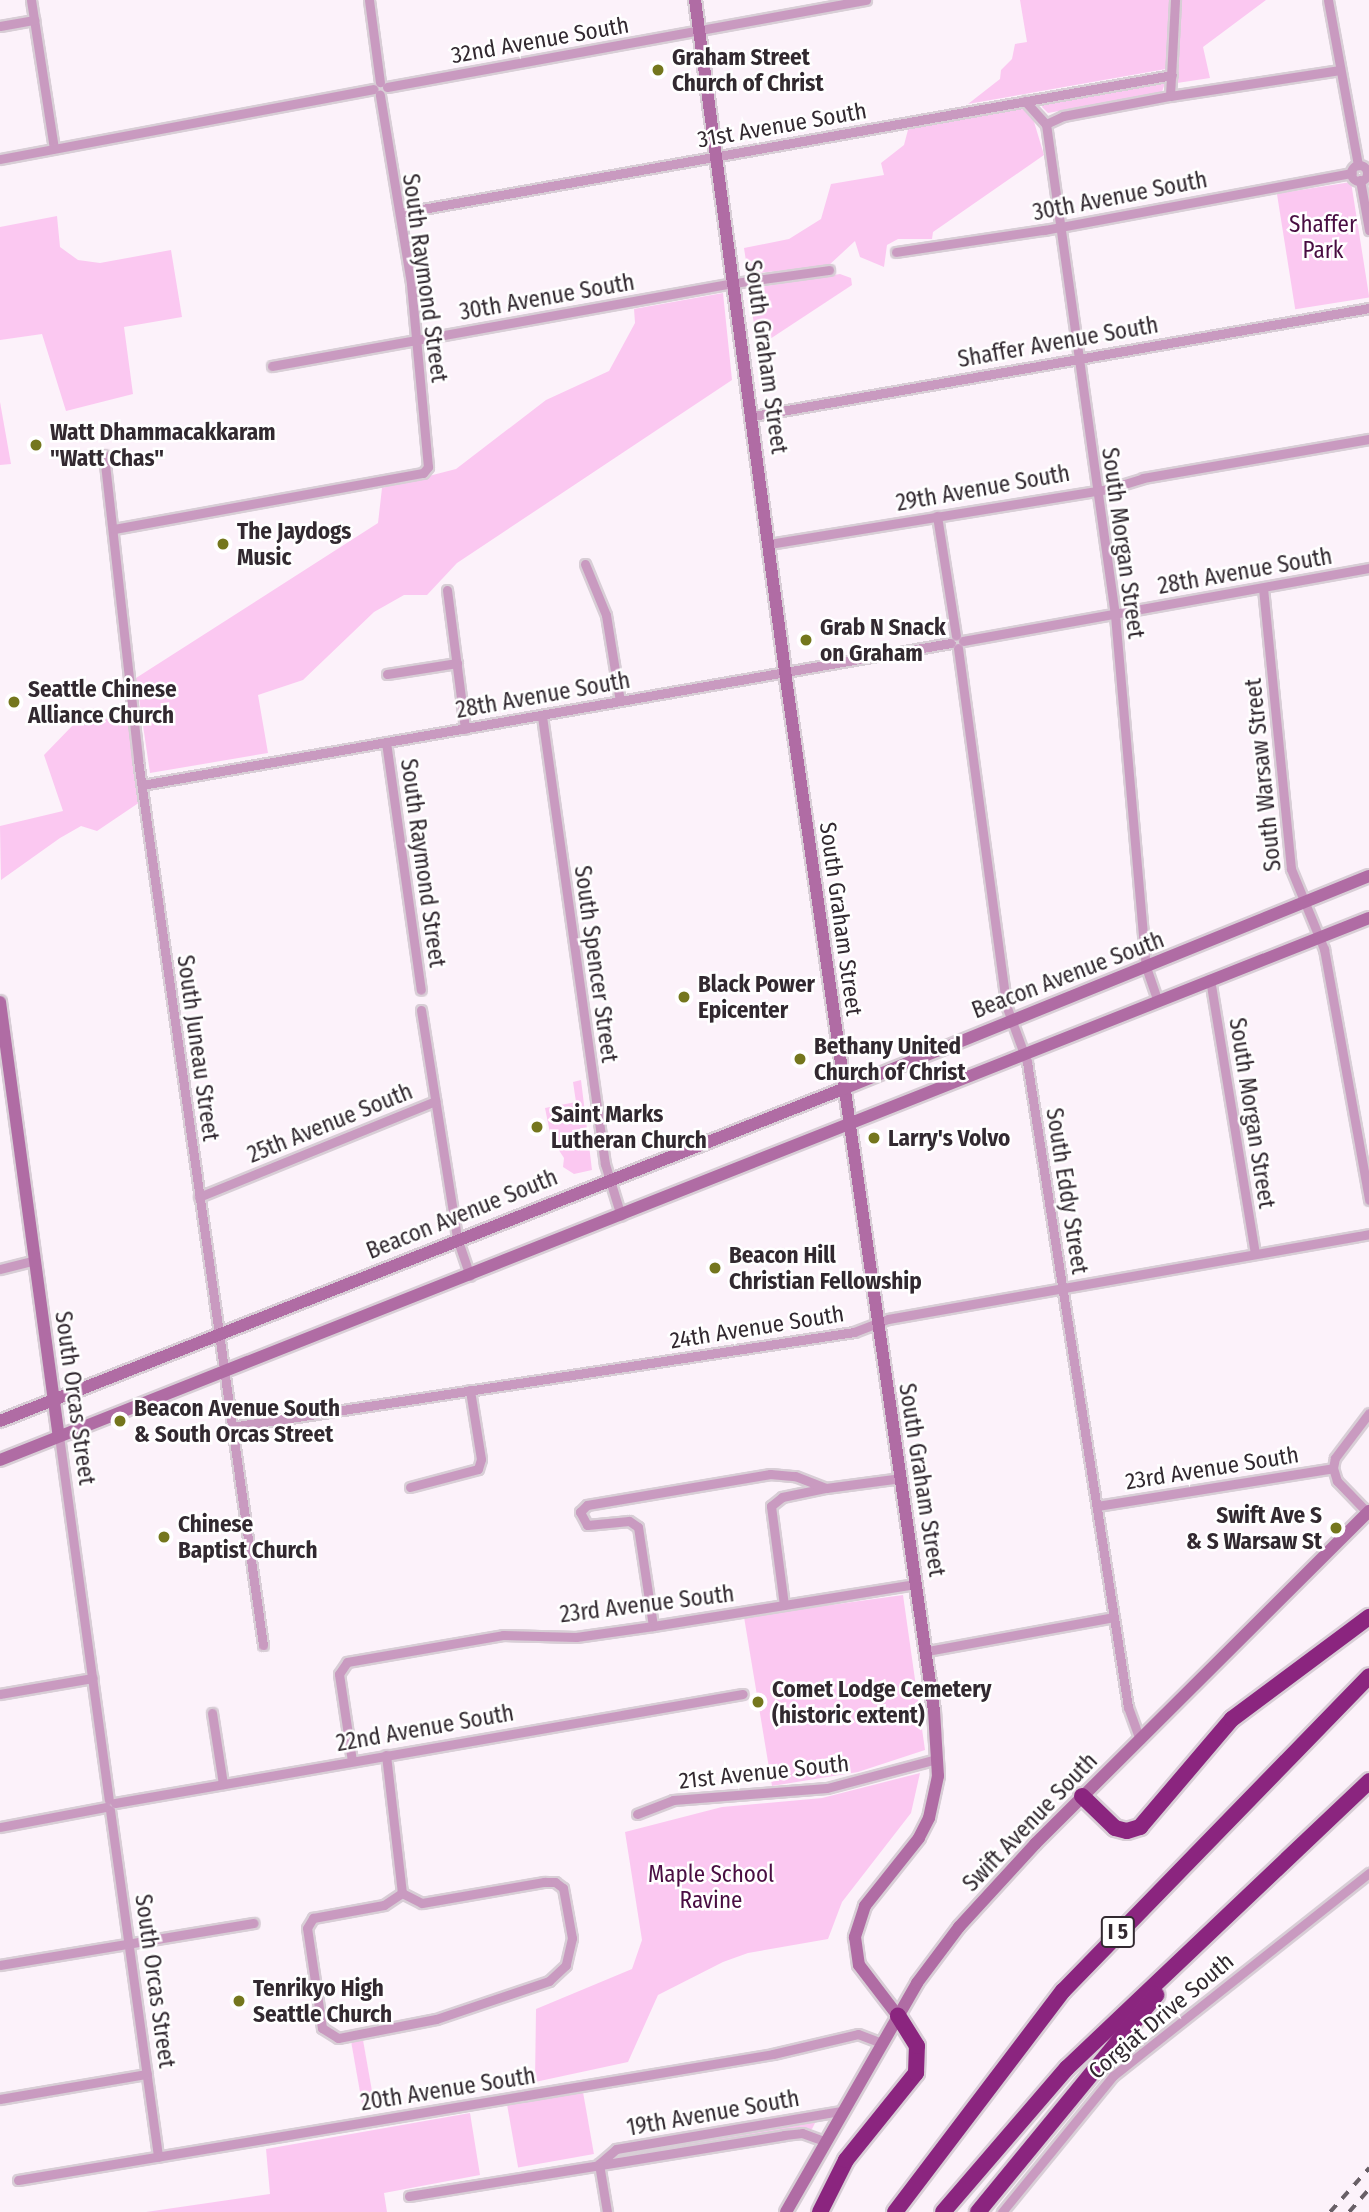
<!DOCTYPE html>
<style>
body{margin:0}
#map{position:relative;width:1369px;height:2212px;overflow:hidden;background:#fcf2fa;font-family:"Fira Sans Condensed",sans-serif}
div>[style]{position:absolute}
[style*='--x']{left:calc(var(--x)*1px);top:calc(var(--y)*1px);width:calc(var(--w)*1px);rotate:calc(var(--a)*1deg)}
.green>*{inset:0;background:#fbc8f1;transform-origin:0 0}
.roads{filter:drop-shadow(2px 0 #d8ced6) drop-shadow(-2px 0 #d8ced6) drop-shadow(0 2px #d8ced6) drop-shadow(0 -2px #d8ced6)}
.street>*{height:9px;margin:-4.5px;padding:0 4.5px;transform-origin:4.5px;border-radius:4.5px;background:#c99ac0}
.street>.ring{margin:-4.5px;padding:0;box-sizing:content-box;background:none;border:9px solid #c99ac0;border-radius:50%}
.secondary>*{height:12px;margin:-6px;padding:0 6px;transform-origin:6px;border-radius:6px;background:#b06ca4}
.highway>*{height:16px;margin:-8px;padding:0 8px;transform-origin:8px;border-radius:8px;background:#8b257f}
.rail>*{height:3.5px;margin-top:-1.75px;transform-origin:0;background:repeating-linear-gradient(90deg,#685f66 0 9px,transparent 0 18px)}
.dots>*{width:19px;height:19px;translate:-50% -50%;box-sizing:border-box;border:4px solid #fff;border-radius:50%}
span{translate:-50% -50%;white-space:nowrap;text-align:center;line-height:1.15;-webkit-text-stroke:5px #fff;paint-order:stroke}
.shield-label span{padding:2px 5px;background:#fff;border:2px solid;border-radius:5px;-webkit-text-stroke-width:0}
.shield-label{font-size:21px;color:#322930;font-weight:700}
.street-label{font-size:23px;color:#322930}
.poi-label{font-size:23px;color:#322930;font-weight:700}
.left{translate:0 -50%;text-align:left}
.right{translate:-100% -50%;text-align:right}
.park-label{font-size:23px;color:#490d42}
</style>
<div id="map">
<div class="green">
<div style="clip-path:polygon(1020px 0,1170px 0,1170px 61px,1166px 69px,968px 104px,1000px 79px,1001px 70px,1012px 59px,1015px 44px,1027px 42px)"></div>
<div style="clip-path:polygon(1181px 0,1266px 0,1203px 47px,1210px 78px,1177px 83px)"></div>
<div style="clip-path:polygon(1166px 80px,1162px 92px,1048px 113px,1042px 107px,1044px 101px)"></div>
<div style="clip-path:polygon(1019px 107px,1032px 115px,1044px 155px,933px 232px,932px 239px,898px 239px,887px 245px,884px 267px,860px 257px,855px 241px,828px 266px,748px 274px,744px 248px,789px 239px,821px 219px,831px 184px,884px 175px,881px 163px,904px 145px,909px 126px)"></div>
<div style="left:1351px;top:182px;width:117px;height:75px;rotate:81deg"></div>
<div style="clip-path:polygon(57px 216px,60px 247px,78px 260px,100px 263px,171px 250px,182px 317px,124px 327px,133px 394px,66px 411px,42px 334px,0 340px,0 227px)"></div>
<div style="clip-path:polygon(840px 274px,851px 278px,852px 285px,758px 347px,748px 289px)"></div>
<div style="clip-path:polygon(723px 293px,732px 380px,457px 563px,427px 595px,404px 595px,374px 612px,303px 680px,258px 695px,268px 753px,150px 773px,136px 678px,378px 523px,382px 488px,456px 469px,546px 400px,609px 371px,635px 323px,634px 309px)"></div>
<div style="clip-path:polygon(0 402px,11px 464px,0 465px)"></div>
<div style="clip-path:polygon(129px 715px,140px 802px,97px 831px,81px 826px,60px 838px,1px 880px,0 826px,63px 811px,44px 755px,74px 724px)"></div>
<div style="clip-path:polygon(581px 1080px,592px 1170px,574px 1174px,563px 1167px,564px 1158px,551px 1138px,545px 1108px,576px 1102px,573px 1082px)"></div>
<div style="clip-path:polygon(903px 1595px,925px 1750px,858px 1772px,772px 1786px,744px 1617px)"></div>
<div style="clip-path:polygon(920px 1773px,911px 1813px,842px 1902px,828px 1939px,748px 1953px,723px 1962px,658px 1995px,628px 2062px,535px 2082px,536px 2009px,632px 1969px,642px 1940px,625px 1832px,722px 1807px,822px 1798px)"></div>
<div style="left:363px;top:2040px;width:65px;height:12px;rotate:80deg"></div>
<div style="left:583px;top:2092px;width:63px;height:77px;rotate:80deg"></div>
<div style="clip-path:polygon(470px 2113px,480px 2175px,384px 2193px,387px 2212px,146px 2212px,270px 2194px,266px 2149px)"></div>
<div style="clip-path:polygon(817px 2119px,812px 2129px,611px 2158px,752px 2128px)"></div>
</div>
<div class="roads">
<div class="street">
<div style="--x:31;--y:0;--w:150;--a:81.2"></div>
<div style="--x:369;--y:0;--w:83;--a:82.4"></div>
<div style="--x:1328;--y:0;--w:168;--a:79.7"></div>
<div style="--x:0;--y:26;--w:35;--a:-10"></div>
<div style="--x:387;--y:87;--w:487;--a:-10.3"></div>
<div style="--x:1170;--y:96;--w:96;--a:-87"></div>
<div style="--x:1025;--y:101;--w:31;--a:48"></div>
<div style="--x:1046;--y:124;--w:496;--a:82"></div>
<div style="--x:1115;--y:615;--w:353;--a:85"></div>
<div style="--x:1146;--y:967;--w:34;--a:71"></div>
<div style="--x:1046;--y:124;--w:19;--a:-25"></div>
<div style="--x:1063;--y:116;--w:109;--a:-10.6"></div>
<div style="--x:1170;--y:96;--w:172;--a:-8.7"></div>
<div style="--x:0;--y:159;--w:380;--a:-10.6"></div>
<div class="ring" style="left:1351px;top:165px;width:7px;height:7px"></div>
<div style="--x:1360;--y:180;--w:51;--a:79.8"></div>
<div style="--x:400;--y:213;--w:784;--a:-10.13"></div>
<div style="--x:896;--y:252;--w:150;--a:-8.5"></div>
<div style="--x:1044;--y:230;--w:313;--a:-10.5"></div>
<div style="--x:272;--y:366;--w:469;--a:-10.2"></div>
<div style="--x:734;--y:283;--w:96;--a:-7.8"></div>
<div style="--x:753;--y:416;--w:625;--a:-9.94"></div>
<div style="--x:104;--y:455;--w:307;--a:83.6"></div>
<div style="--x:138;--y:760;--w:894;--a:81.96"></div>
<div style="--x:937;--y:516;--w:121;--a:81"></div>
<div style="--x:114;--y:529;--w:314;--a:-10.3"></div>
<div style="--x:423;--y:473;--w:8;--a:-50"></div>
<div style="--x:428;--y:467;--w:185;--a:-95.3"></div>
<div style="--x:411;--y:283;--w:191;--a:-99.4"></div>
<div style="--x:769;--y:544;--w:343;--a:-9.2"></div>
<div style="--x:1108;--y:489;--w:37;--a:-17"></div>
<div style="--x:1143;--y:478;--w:229;--a:-9.8"></div>
<div style="--x:585;--y:564;--w:55;--a:67.6"></div>
<div style="--x:606;--y:615;--w:87;--a:80.8"></div>
<div style="--x:1263;--y:588;--w:282;--a:84.3"></div>
<div style="--x:1291;--y:869;--w:87;--a:67.6"></div>
<div style="--x:1324;--y:949;--w:255;--a:79.8"></div>
<div style="--x:447;--y:590;--w:140;--a:82.6"></div>
<div style="--x:963;--y:641;--w:413;--a:-10.2"></div>
<div style="--x:958;--y:648;--w:360;--a:82.3"></div>
<div style="--x:1006;--y:1005;--w:61;--a:69.8"></div>
<div style="--x:1027;--y:1062;--w:653;--a:81.1"></div>
<div style="--x:1128;--y:1707;--w:35;--a:70"></div>
<div style="--x:387;--y:674;--w:71;--a:-8.9"></div>
<div style="--x:542;--y:716;--w:452;--a:82"></div>
<div style="--x:605;--y:1164;--w:54;--a:72.9"></div>
<div style="--x:386;--y:742;--w:250;--a:82"></div>
<div style="--x:142;--y:785;--w:821;--a:-9.96"></div>
<div style="--x:1210;--y:979;--w:278;--a:80.7"></div>
<div style="--x:421;--y:1010;--w:231;--a:81"></div>
<div style="--x:457;--y:1238;--w:40;--a:71.1"></div>
<div style="--x:199;--y:1197;--w:255;--a:-22.1"></div>
<div style="--x:0;--y:1269;--w:36;--a:-14"></div>
<div style="--x:231;--y:1427;--w:630;--a:-8.67"></div>
<div style="--x:854;--y:1332;--w:36;--a:-21"></div>
<div style="--x:888;--y:1319;--w:488;--a:-10"></div>
<div style="--x:59;--y:1436;--w:367;--a:82.2"></div>
<div style="--x:410;--y:1487;--w:70;--a:-14.8"></div>
<div style="--x:478;--y:1469;--w:10;--a:-73"></div>
<div style="--x:481;--y:1459;--w:70;--a:-99.1"></div>
<div style="--x:1097;--y:1506;--w:239;--a:-9.1"></div>
<div style="--x:1368;--y:1513;--w:45;--a:-134.1"></div>
<div style="--x:1337;--y:1481;--w:14;--a:-107"></div>
<div style="--x:1333;--y:1468;--w:10;--a:-79"></div>
<div style="--x:1335;--y:1458;--w:56;--a:-52.9"></div>
<div style="--x:784;--y:1605;--w:100;--a:-97.5"></div>
<div style="--x:771;--y:1506;--w:14;--a:-39"></div>
<div style="--x:782;--y:1497;--w:45;--a:-11.6"></div>
<div style="--x:653;--y:1626;--w:100;--a:-98.6"></div>
<div style="--x:638;--y:1527;--w:11;--a:-146"></div>
<div style="--x:629;--y:1521;--w:42;--a:174.6"></div>
<div style="--x:587;--y:1525;--w:15;--a:-118"></div>
<div style="--x:580;--y:1512;--w:10;--a:-45"></div>
<div style="--x:587;--y:1505;--w:186;--a:-9.6"></div>
<div style="--x:770;--y:1474;--w:25;--a:5"></div>
<div style="--x:795;--y:1476;--w:33;--a:21"></div>
<div style="--x:826;--y:1488;--w:76;--a:-7.6"></div>
<div style="--x:927;--y:1651;--w:190;--a:-10.3"></div>
<div style="--x:0;--y:1694;--w:94;--a:-9.8"></div>
<div style="--x:212;--y:1713;--w:72;--a:81.2"></div>
<div style="--x:386;--y:1755;--w:139;--a:83.4"></div>
<div style="--x:352;--y:1761;--w:88;--a:-98.5"></div>
<div style="--x:339;--y:1674;--w:14;--a:-56"></div>
<div style="--x:347;--y:1662;--w:158;--a:-9.8"></div>
<div style="--x:503;--y:1635;--w:73;--a:1.6"></div>
<div style="--x:576;--y:1637;--w:78;--a:-8.1"></div>
<div style="--x:653;--y:1626;--w:266;--a:-9.1"></div>
<div style="--x:115;--y:1803;--w:637;--a:-9.85"></div>
<div style="--x:110;--y:1810;--w:350;--a:82.1"></div>
<div style="--x:637;--y:1814;--w:39;--a:-21"></div>
<div style="--x:673;--y:1800;--w:154;--a:-4.5"></div>
<div style="--x:827;--y:1788;--w:114;--a:-14.8"></div>
<div style="--x:0;--y:1827;--w:108;--a:-10.7"></div>
<div style="--x:544;--y:1882;--w:11;--a:0"></div>
<div style="--x:555;--y:1882;--w:10;--a:37"></div>
<div style="--x:563;--y:1888;--w:51;--a:79.8"></div>
<div style="--x:572;--y:1938;--w:28;--a:103"></div>
<div style="--x:566;--y:1965;--w:23;--a:137"></div>
<div style="--x:549;--y:1981;--w:119;--a:161.4"></div>
<div style="--x:436;--y:2019;--w:100;--a:169"></div>
<div style="--x:338;--y:2038;--w:19;--a:-148"></div>
<div style="--x:322;--y:2028;--w:101;--a:-98.5"></div>
<div style="--x:307;--y:1928;--w:12;--a:-59"></div>
<div style="--x:313;--y:1918;--w:72;--a:-10.4"></div>
<div style="--x:384;--y:1905;--w:22;--a:-34"></div>
<div style="--x:402;--y:1893;--w:22;--a:27"></div>
<div style="--x:422;--y:1903;--w:124;--a:-9.8"></div>
<div style="--x:0;--y:1965;--w:257;--a:-9.4"></div>
<div style="--x:0;--y:2099;--w:149;--a:-9.7"></div>
<div style="--x:599;--y:2164;--w:23;--a:-41"></div>
<div style="--x:616;--y:2149;--w:227;--a:-9.6"></div>
<div style="--x:599;--y:2164;--w:49;--a:80.5"></div>
<div style="--x:18;--y:2180;--w:765;--a:-9.47"></div>
<div style="--x:773;--y:2054;--w:87;--a:-13.2"></div>
<div style="--x:858;--y:2034;--w:26;--a:21"></div>
<div style="--x:409;--y:2196;--w:380;--a:-9.2"></div>
<div style="--x:784;--y:2135;--w:18;--a:-6"></div>
<div style="--x:802;--y:2133;--w:23;--a:20"></div>
<div style="--x:1002;--y:2212;--w:176;--a:-50.8"></div>
<div style="--x:1113;--y:2076;--w:327;--a:-38.4"></div>
</div>
<div class="secondary">
<div style="--x:695;--y:0;--w:692;--a:82.36"></div>
<div style="--x:787;--y:686;--w:1035;--a:81.84"></div>
<div style="--x:934;--y:1711;--w:65;--a:86.5"></div>
<div style="--x:938;--y:1776;--w:43;--a:102.1"></div>
<div style="--x:929;--y:1818;--w:22;--a:117"></div>
<div style="--x:919;--y:1838;--w:87;--a:128.5"></div>
<div style="--x:865;--y:1906;--w:33;--a:108"></div>
<div style="--x:855;--y:1937;--w:28;--a:82"></div>
<div style="--x:859;--y:1965;--w:64;--a:52.6"></div>
<div style="--x:0;--y:1002;--w:438;--a:82.3"></div>
<div style="--x:0;--y:1421;--w:906;--a:-21.5"></div>
<div style="--x:843;--y:1089;--w:567;--a:-22.05"></div>
<div style="--x:0;--y:1460;--w:1472;--a:-21.6"></div>
<div style="--x:786;--y:2212;--w:264;--a:-60.2"></div>
<div style="--x:917;--y:1983;--w:70;--a:-53.1"></div>
<div style="--x:959;--y:1927;--w:113;--a:-47.5"></div>
<div style="--x:1035;--y:1844;--w:472;--a:-44.9"></div>
</div>
<div class="highway">
<div style="--x:1082;--y:1796;--w:46;--a:44.1"></div>
<div style="--x:1115;--y:1828;--w:12;--a:14"></div>
<div style="--x:1127;--y:1831;--w:14;--a:-17"></div>
<div style="--x:1140;--y:1827;--w:142;--a:-49.6"></div>
<div style="--x:1232;--y:1719;--w:171;--a:-36.7"></div>
<div style="--x:820;--y:2212;--w:58;--a:-63.4"></div>
<div style="--x:846;--y:2160;--w:112;--a:-51.2"></div>
<div style="--x:916;--y:2073;--w:27;--a:-88"></div>
<div style="--x:917;--y:2046;--w:36;--a:-122"></div>
<div style="--x:895;--y:2212;--w:278;--a:-52.8"></div>
<div style="--x:1063;--y:1991;--w:439;--a:-45.8"></div>
<div style="--x:943;--y:2212;--w:190;--a:-49.3"></div>
<div style="--x:1067;--y:2068;--w:417;--a:-43.5"></div>
<div style="--x:978;--y:2212;--w:281;--a:-50.6"></div>
</div>
</div>
<div class="rail">
<div style="--x:1330;--y:2212;--w:59;--a:-48.4"></div>
<div style="--x:1349;--y:2212;--w:30;--a:-49"></div>
</div>
<div class="dots">
<div style="left:658px;top:70px;background:#74761d"></div>
<div style="left:36px;top:445px;background:#74761d"></div>
<div style="left:223px;top:544px;background:#74761d"></div>
<div style="left:806px;top:640px;background:#74761d"></div>
<div style="left:14px;top:702px;background:#74761d"></div>
<div style="left:684px;top:997px;background:#74761d"></div>
<div style="left:800px;top:1059px;background:#74761d"></div>
<div style="left:537px;top:1127px;background:#74761d"></div>
<div style="left:874px;top:1138px;background:#74761d"></div>
<div style="left:715px;top:1268px;background:#74761d"></div>
<div style="left:120px;top:1421px;background:#74761d"></div>
<div style="left:1336px;top:1528px;background:#74761d"></div>
<div style="left:164px;top:1537px;background:#74761d"></div>
<div style="left:758px;top:1702px;background:#74761d"></div>
<div style="left:239px;top:2001px;background:#74761d"></div>
</div>
<div class="shield-label">
<span style="left:1118px;top:1932px">I 5</span>
</div>
<div class="street-label">
<span style="left:540px;top:40px;rotate:-10deg">32nd Avenue South</span>
<span style="left:782px;top:125px;rotate:-10deg">31st Avenue South</span>
<span style="left:1120px;top:196px;rotate:-11deg">30th Avenue South</span>
<span style="left:425px;top:278px;rotate:82deg">South Raymond Street</span>
<span style="left:547px;top:297px;rotate:-10deg">30th Avenue South</span>
<span style="left:1058px;top:342px;rotate:-10deg">Shaffer Avenue South</span>
<span style="left:766px;top:357px;rotate:82deg">South Graham Street</span>
<span style="left:983px;top:488px;rotate:-10deg">29th Avenue South</span>
<span style="left:1123px;top:543px;rotate:82deg">South Morgan Street</span>
<span style="left:1245px;top:571px;rotate:-10deg">28th Avenue South</span>
<span style="left:543px;top:695px;rotate:-10deg">28th Avenue South</span>
<span style="left:1263px;top:775px;rotate:-96deg">South Warsaw Street</span>
<span style="left:423px;top:863px;rotate:82deg">South Raymond Street</span>
<span style="left:841px;top:919px;rotate:82deg">South Graham Street</span>
<span style="left:596px;top:964px;rotate:82deg">South Spencer Street</span>
<span style="left:1068px;top:975px;rotate:-21deg">Beacon Avenue South</span>
<span style="left:198px;top:1048px;rotate:82deg">South Juneau Street</span>
<span style="left:1252px;top:1113px;rotate:81deg">South Morgan Street</span>
<span style="left:330px;top:1123px;rotate:-22deg">25th Avenue South</span>
<span style="left:1067px;top:1191px;rotate:81deg">South Eddy Street</span>
<span style="left:462px;top:1214px;rotate:-22deg">Beacon Avenue South</span>
<span style="left:757px;top:1327px;rotate:-9deg">24th Avenue South</span>
<span style="left:75px;top:1398px;rotate:82deg">South Orcas Street</span>
<span style="left:1212px;top:1468px;rotate:-9deg">23rd Avenue South</span>
<span style="left:922px;top:1480px;rotate:81deg">South Graham Street</span>
<span style="left:647px;top:1604px;rotate:-7deg">23rd Avenue South</span>
<span style="left:425px;top:1728px;rotate:-10deg">22nd Avenue South</span>
<span style="left:764px;top:1772px;rotate:-6deg">21st Avenue South</span>
<span style="left:1030px;top:1822px;rotate:-46deg">Swift Avenue South</span>
<span style="left:155px;top:1981px;rotate:82deg">South Orcas Street</span>
<span style="left:1161px;top:2016px;rotate:-40deg">Corgiat Drive South</span>
<span style="left:448px;top:2089px;rotate:-9deg">20th Avenue South</span>
<span style="left:713px;top:2113px;rotate:-10deg">19th Avenue South</span>
</div>
<div class="poi-label">
<span class="left" style="left:672px;top:70px">Graham Street<br>Church of Christ</span>
<span class="left" style="left:50px;top:445px">Watt Dhammacakkaram<br>"Watt Chas"</span>
<span class="left" style="left:237px;top:544px">The Jaydogs<br>Music</span>
<span class="left" style="left:820px;top:640px">Grab N Snack<br>on Graham</span>
<span class="left" style="left:28px;top:702px">Seattle Chinese<br>Alliance Church</span>
<span class="left" style="left:698px;top:997px">Black Power<br>Epicenter</span>
<span class="left" style="left:814px;top:1059px">Bethany United<br>Church of Christ</span>
<span class="left" style="left:551px;top:1127px">Saint Marks<br>Lutheran Church</span>
<span class="left" style="left:888px;top:1138px">Larry's Volvo</span>
<span class="left" style="left:729px;top:1268px">Beacon Hill<br>Christian Fellowship</span>
<span class="left" style="left:134px;top:1421px">Beacon Avenue South<br>&amp; South Orcas Street</span>
<span class="right" style="left:1322px;top:1528px">Swift Ave S<br>&amp; S Warsaw St</span>
<span class="left" style="left:178px;top:1537px">Chinese<br>Baptist Church</span>
<span class="left" style="left:772px;top:1702px">Comet Lodge Cemetery<br>(historic extent)</span>
<span class="left" style="left:253px;top:2001px">Tenrikyo High<br>Seattle Church</span>
</div>
<div class="park-label">
<span style="left:1323px;top:237px">Shaffer<br>Park</span>
<span style="left:711px;top:1887px">Maple School<br>Ravine</span>
</div>
</div>
